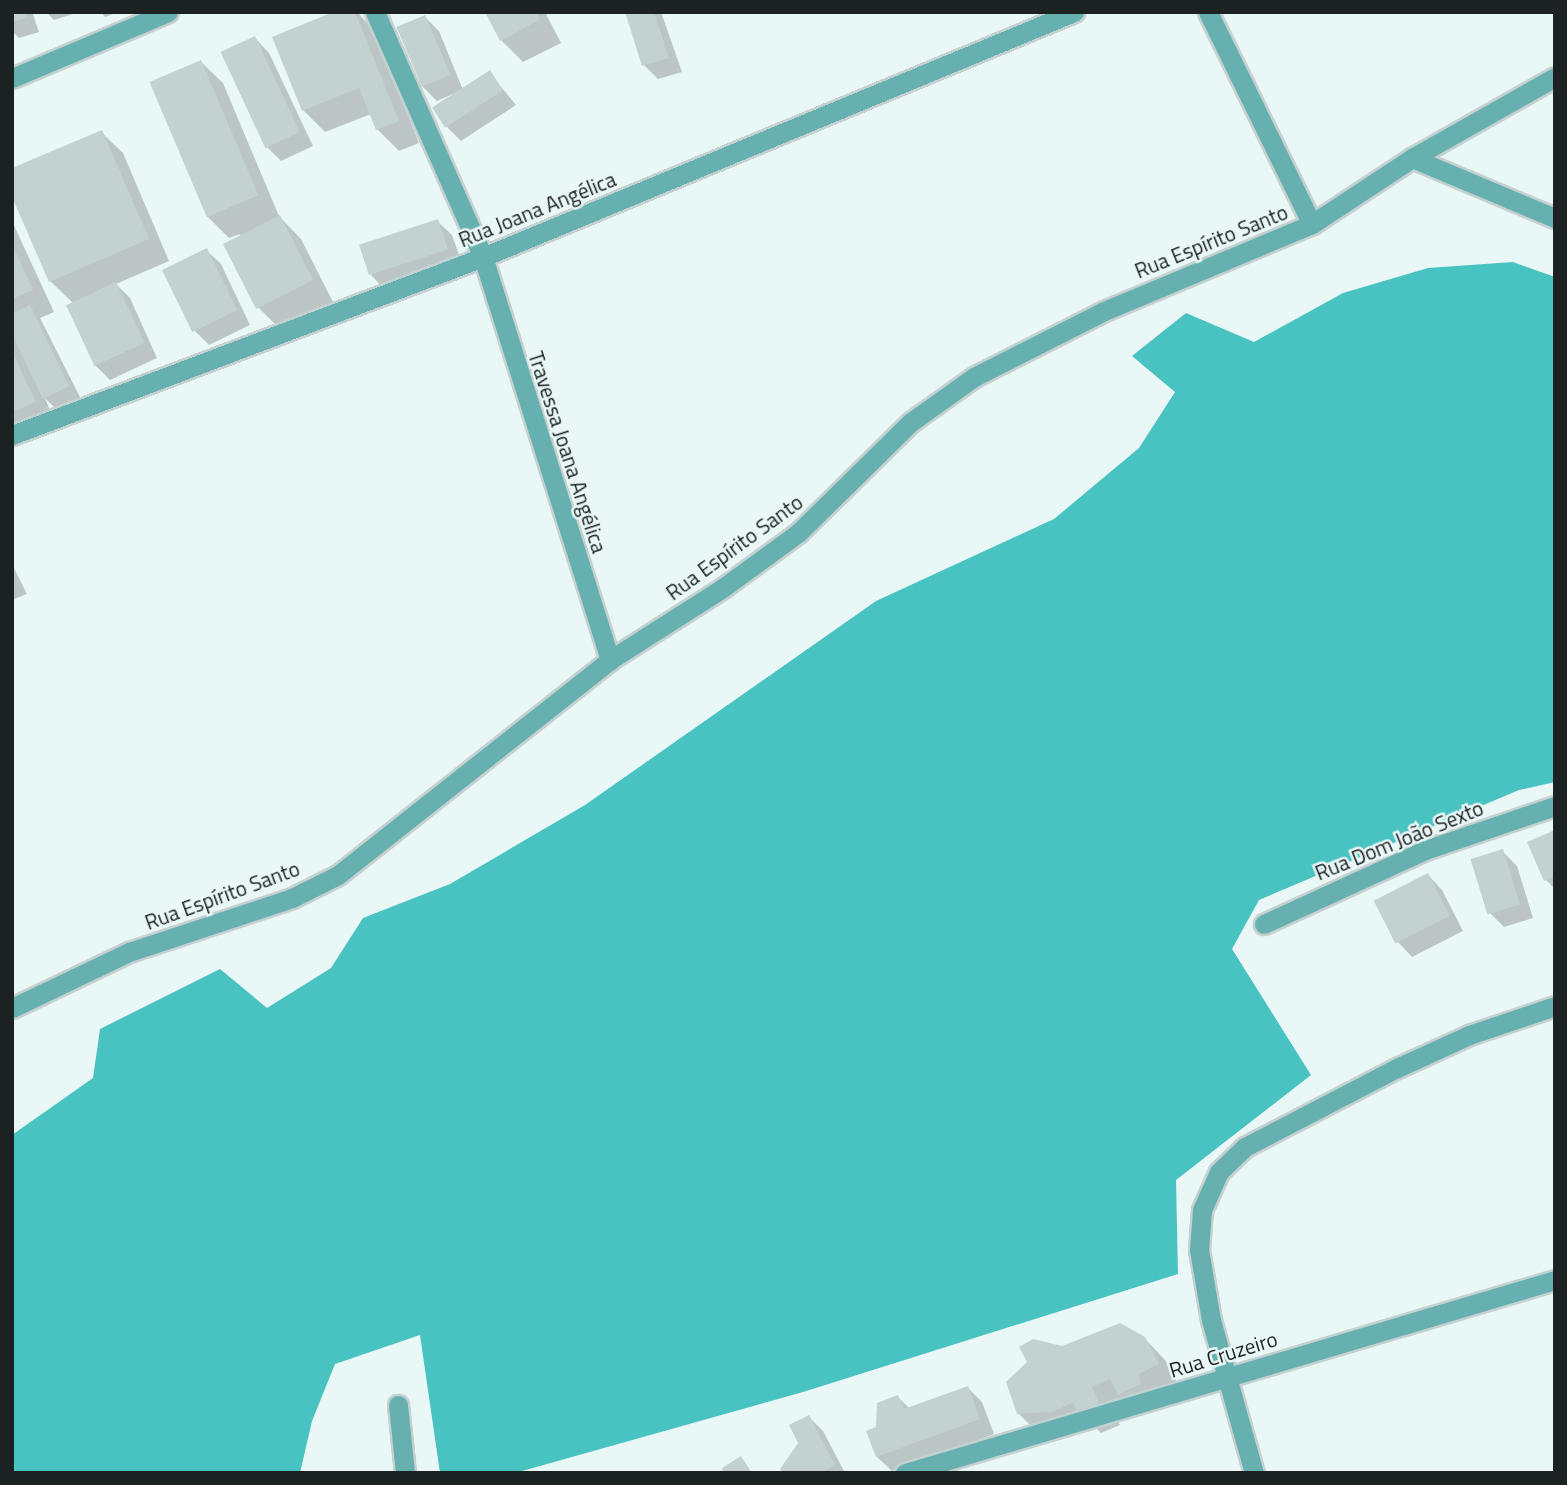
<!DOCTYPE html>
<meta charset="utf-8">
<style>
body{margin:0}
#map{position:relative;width:1567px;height:1485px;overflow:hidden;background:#eaf7f7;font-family:"Titillium Web",sans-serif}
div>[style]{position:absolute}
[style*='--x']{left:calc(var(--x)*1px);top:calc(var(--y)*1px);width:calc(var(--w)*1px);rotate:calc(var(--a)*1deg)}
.forest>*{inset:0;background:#49c3c2}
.shadow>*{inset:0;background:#0003}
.building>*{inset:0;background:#c4d1d1;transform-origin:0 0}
.roads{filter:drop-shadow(2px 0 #c5d0d0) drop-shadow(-2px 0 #c5d0d0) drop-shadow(0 2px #c5d0d0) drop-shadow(0 -2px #c5d0d0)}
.minor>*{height:19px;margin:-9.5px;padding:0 9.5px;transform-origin:9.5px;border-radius:9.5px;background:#66b1b0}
.tertiary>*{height:19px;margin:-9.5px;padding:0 9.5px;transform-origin:9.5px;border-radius:9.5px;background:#66b1b0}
span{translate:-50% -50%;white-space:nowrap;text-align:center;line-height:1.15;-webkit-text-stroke:5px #eaf7f7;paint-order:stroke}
.street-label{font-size:21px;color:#1c2121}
.frame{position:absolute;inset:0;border:14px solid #1c2121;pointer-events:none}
</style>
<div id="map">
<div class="forest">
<div style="clip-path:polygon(1513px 262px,1555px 277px,1555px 782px,1519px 790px,1259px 900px,1232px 949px,1311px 1075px,1176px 1180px,1178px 1274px,803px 1392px,515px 1473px,440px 1473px,420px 1335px,335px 1364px,312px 1421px,300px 1473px,12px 1473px,12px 1135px,93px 1078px,100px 1029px,220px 969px,267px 1008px,331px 968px,363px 918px,450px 884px,585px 805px,876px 601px,1054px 519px,1139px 448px,1175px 392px,1132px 356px,1186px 313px,1254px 342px,1343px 293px,1428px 268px)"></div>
</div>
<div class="shadow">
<div style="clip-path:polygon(12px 12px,32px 12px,39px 32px,19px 38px,12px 31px)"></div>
<div style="clip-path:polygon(46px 12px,79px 12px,54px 20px)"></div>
<div style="clip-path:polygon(101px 12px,118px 12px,105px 17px)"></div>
<div style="clip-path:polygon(338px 12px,357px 12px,373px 29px,419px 143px,399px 151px,377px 129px,371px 114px,325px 132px,303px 110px)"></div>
<div style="clip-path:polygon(487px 12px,545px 12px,561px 43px,523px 62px,501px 40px)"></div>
<div style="clip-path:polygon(620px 12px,661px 12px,682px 72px,658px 79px,644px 65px,627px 13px)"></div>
<div style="clip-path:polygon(425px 17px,439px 31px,463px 90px,489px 72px,516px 105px,461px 141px,447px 127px,455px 93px,437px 101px,422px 86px)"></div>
<div style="clip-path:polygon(255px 38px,269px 53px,313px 146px,281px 161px,267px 147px)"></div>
<div style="clip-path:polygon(201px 62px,223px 83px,279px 216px,301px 239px,333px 302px,280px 329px,258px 307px,240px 234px,229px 238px,207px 216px,151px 83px)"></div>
<div style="clip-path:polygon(101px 132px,123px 153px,169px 261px,116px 284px,130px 298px,157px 358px,110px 380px,95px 365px,73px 303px,50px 281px)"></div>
<div style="clip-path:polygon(12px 221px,54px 312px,40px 318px,82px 401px,59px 412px,45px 398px,56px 424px,12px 444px,12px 316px,16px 314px,12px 310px)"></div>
<div style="clip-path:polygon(437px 221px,452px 235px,462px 263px,385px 290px,371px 275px)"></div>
<div style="clip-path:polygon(206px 250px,221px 264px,250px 325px,209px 345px,195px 331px)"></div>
<div style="clip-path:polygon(12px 564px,27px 594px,12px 600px)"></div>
<div style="clip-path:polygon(1555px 832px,1555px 889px,1546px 880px)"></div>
<div style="clip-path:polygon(1502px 851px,1517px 866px,1533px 918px,1504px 927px,1490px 913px)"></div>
<div style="clip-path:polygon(1428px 875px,1442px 890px,1463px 931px,1412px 957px,1398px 942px,1376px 901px)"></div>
<div style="clip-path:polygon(1144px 1338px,1166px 1361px,1179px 1386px,1161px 1406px,1141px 1416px,1127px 1402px,1112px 1409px,1120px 1425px,1101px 1433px,1093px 1425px,1075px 1433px,1040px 1435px,1018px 1413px,1062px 1348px)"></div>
<div style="clip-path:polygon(968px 1388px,982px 1402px,994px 1434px,892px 1471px,877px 1457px,878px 1428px,898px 1397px,910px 1409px)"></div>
<div style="clip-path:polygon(809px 1417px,823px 1431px,845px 1473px,771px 1473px,781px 1471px,800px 1444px)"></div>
</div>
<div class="building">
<div style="clip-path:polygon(12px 12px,24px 12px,26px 18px,12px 22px)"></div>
<div style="clip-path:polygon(333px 12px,355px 12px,399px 121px,376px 130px,359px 88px,302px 111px,272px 37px)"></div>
<div style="clip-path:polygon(485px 12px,536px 12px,540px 20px,500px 41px)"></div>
<div style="clip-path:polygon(625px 12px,654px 12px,669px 58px,642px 66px)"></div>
<div style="left:425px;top:15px;width:65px;height:31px;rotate:67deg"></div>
<div style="left:255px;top:36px;width:106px;height:38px;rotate:65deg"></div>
<div style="left:201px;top:60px;width:147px;height:56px;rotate:67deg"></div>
<div style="left:490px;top:70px;width:24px;height:69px;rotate:57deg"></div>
<div style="clip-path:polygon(102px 130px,149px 239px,49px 282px,12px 197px,12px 168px)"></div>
<div style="left:280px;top:215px;width:73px;height:64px;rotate:63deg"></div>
<div style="left:438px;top:219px;width:32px;height:83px;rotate:72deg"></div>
<div style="clip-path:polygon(12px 244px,33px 290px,12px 299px)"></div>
<div style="left:207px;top:248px;width:69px;height:50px;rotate:64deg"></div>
<div style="left:116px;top:282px;width:67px;height:55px;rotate:65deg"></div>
<div style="clip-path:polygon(30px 305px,69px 386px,43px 399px,12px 335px,12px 314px)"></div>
<div style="clip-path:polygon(12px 351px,36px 402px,12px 412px)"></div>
<div style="clip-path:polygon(1555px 830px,1555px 876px,1544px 881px,1527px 842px)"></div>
<div style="left:1503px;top:849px;width:58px;height:34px;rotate:73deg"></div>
<div style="left:1428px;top:873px;width:48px;height:61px;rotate:63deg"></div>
<div style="clip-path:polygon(1120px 1323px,1145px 1337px,1159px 1364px,1139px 1374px,1141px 1384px,1118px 1395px,1110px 1379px,1092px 1387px,1099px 1403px,1078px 1413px,1073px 1402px,1053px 1412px,1017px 1414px,1006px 1382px,1027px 1362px,1019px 1347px,1033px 1339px,1062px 1346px)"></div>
<div style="clip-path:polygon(968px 1386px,980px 1419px,876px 1457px,866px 1431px,876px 1427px,877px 1403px,898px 1395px,904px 1409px)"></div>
<div style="clip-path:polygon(809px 1415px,835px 1465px,821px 1473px,782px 1473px,780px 1469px,798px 1443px,789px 1425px)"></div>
<div style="clip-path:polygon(741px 1456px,752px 1473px,723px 1473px,722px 1468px)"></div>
</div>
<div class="roads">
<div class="minor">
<div style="--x:375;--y:12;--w:268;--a:66.2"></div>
<div style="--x:483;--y:257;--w:423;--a:72.5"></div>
<div style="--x:1208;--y:12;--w:236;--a:63.9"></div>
<div style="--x:1412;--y:158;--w:155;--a:22.8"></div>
<div style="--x:12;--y:435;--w:504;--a:-20.7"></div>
<div style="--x:483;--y:257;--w:640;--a:-22.52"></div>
<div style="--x:1264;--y:924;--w:177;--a:-24.7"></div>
<div style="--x:1425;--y:850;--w:137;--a:-18.7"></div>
<div style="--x:12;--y:1008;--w:130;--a:-25.6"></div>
<div style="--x:129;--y:952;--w:172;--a:-18.3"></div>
<div style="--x:292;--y:898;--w:51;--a:-26.6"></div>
<div style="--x:338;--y:875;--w:347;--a:-38.3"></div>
<div style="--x:610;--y:660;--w:135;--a:-32.6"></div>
<div style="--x:724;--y:587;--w:92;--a:-36.1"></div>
<div style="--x:798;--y:533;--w:158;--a:-44.5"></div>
<div style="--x:911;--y:422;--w:77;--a:-35.5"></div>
<div style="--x:974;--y:377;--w:146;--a:-26.9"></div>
<div style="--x:1104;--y:311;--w:225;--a:-22.7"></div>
<div style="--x:1312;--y:224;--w:120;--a:-33.4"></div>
<div style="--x:1412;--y:158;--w:164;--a:-29.5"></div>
<div style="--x:398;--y:1405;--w:68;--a:84.1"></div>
<div style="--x:905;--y:1473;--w:678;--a:-16.54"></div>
<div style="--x:1254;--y:1473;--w:159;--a:-105.7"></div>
<div style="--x:1211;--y:1320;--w:71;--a:-99.7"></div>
<div style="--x:1199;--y:1250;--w:40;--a:-85.7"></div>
<div style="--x:1202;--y:1210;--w:42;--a:-65.9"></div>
<div style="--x:1219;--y:1172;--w:36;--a:-44"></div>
<div style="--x:1245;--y:1147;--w:171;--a:-27.5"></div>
<div style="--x:1397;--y:1068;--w:79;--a:-24.6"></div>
<div style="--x:1469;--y:1035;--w:91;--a:-18.6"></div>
</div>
<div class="tertiary">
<div style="--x:12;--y:78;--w:169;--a:-22.9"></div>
</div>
</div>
<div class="street-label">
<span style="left:537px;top:209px;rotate:-22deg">Rua Joana Angélica</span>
<span style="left:1211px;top:241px;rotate:-22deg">Rua Espírito Santo</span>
<span style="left:568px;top:452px;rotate:72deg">Travessa Joana Angélica</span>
<span style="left:734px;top:547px;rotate:-36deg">Rua Espírito Santo</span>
<span style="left:1399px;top:840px;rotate:-22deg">Rua Dom João Sexto</span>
<span style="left:222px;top:895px;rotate:-20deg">Rua Espírito Santo</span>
<span style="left:1223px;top:1354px;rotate:-17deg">Rua Cruzeiro</span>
</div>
<div class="frame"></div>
</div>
